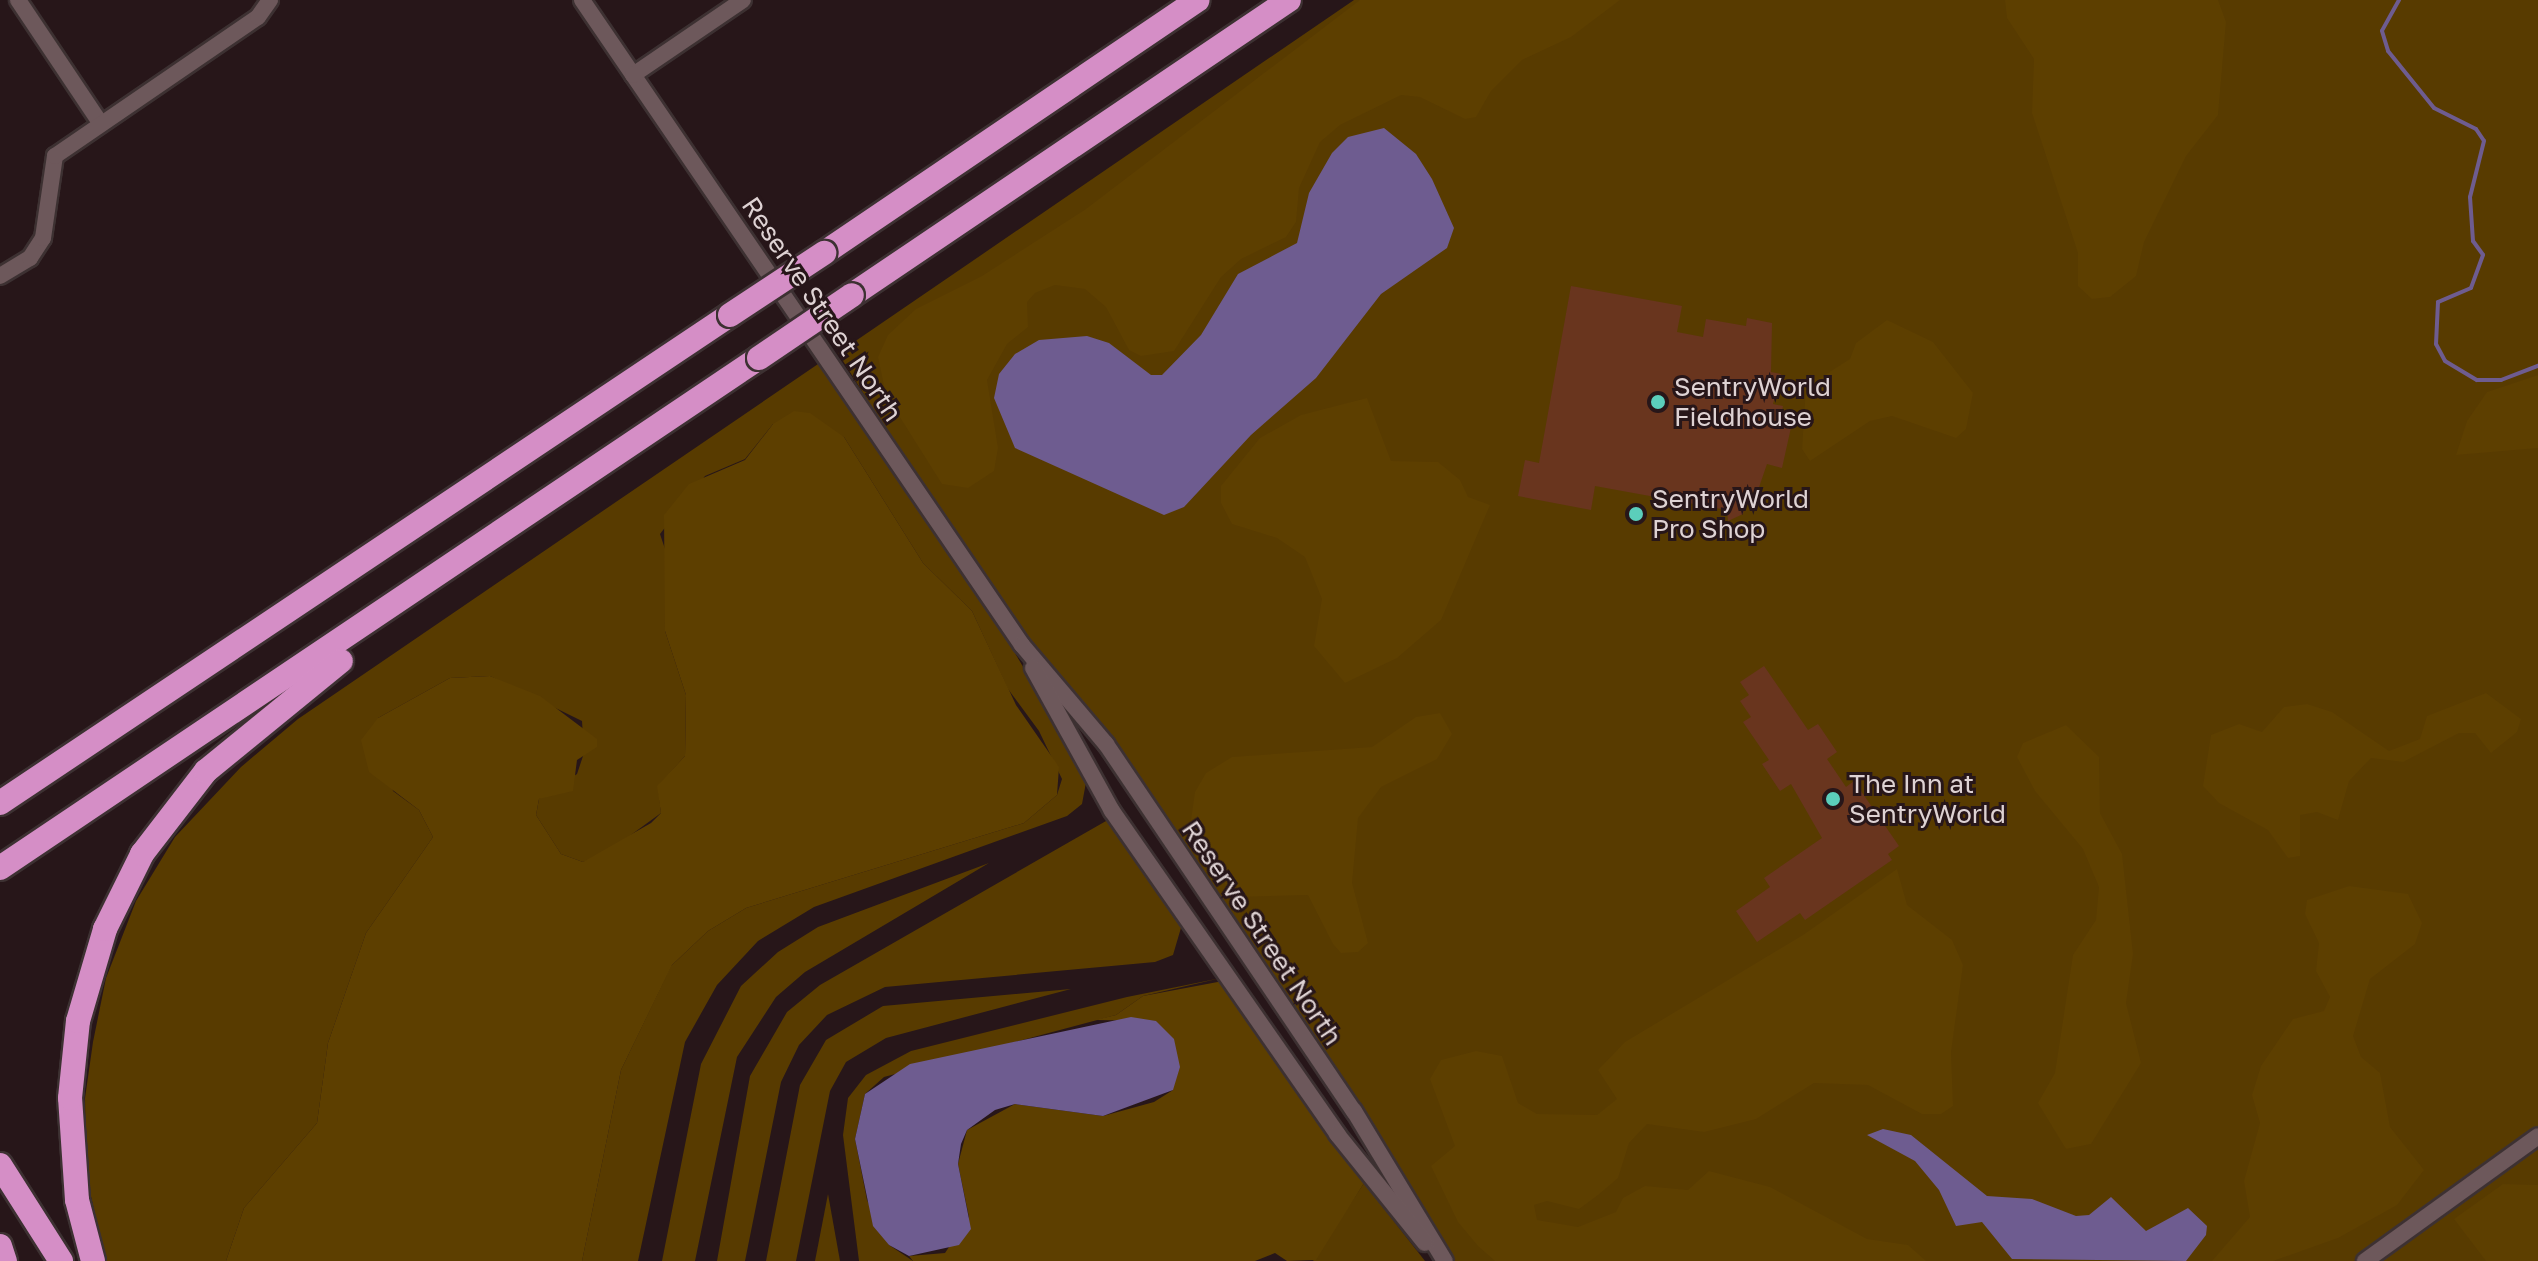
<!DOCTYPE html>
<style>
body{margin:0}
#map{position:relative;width:2538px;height:1261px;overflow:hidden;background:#271619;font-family:"Golos Text",sans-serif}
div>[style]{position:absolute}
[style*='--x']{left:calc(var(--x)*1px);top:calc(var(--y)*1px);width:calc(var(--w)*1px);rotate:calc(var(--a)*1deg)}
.green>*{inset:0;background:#583b00}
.forest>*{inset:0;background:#5d3f00}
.water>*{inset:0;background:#6e5c90}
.stream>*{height:4px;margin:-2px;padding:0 2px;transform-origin:2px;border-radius:2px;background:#6e5c90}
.building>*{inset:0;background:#69351e}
.roads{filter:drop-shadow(2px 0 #3d3132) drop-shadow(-2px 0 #3d3132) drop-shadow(0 2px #3d3132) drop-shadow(0 -2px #3d3132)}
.minor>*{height:16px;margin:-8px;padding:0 8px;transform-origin:8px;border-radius:8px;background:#6d585b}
.highway>*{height:24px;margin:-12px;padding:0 12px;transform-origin:12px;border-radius:12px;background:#d58ec6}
.bridges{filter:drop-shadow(2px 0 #3d3132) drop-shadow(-2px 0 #3d3132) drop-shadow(0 2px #3d3132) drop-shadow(0 -2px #3d3132)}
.highway-bridge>*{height:24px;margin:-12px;padding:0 12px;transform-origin:12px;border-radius:12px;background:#d58ec6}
.dots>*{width:22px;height:22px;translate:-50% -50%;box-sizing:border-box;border:4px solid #271619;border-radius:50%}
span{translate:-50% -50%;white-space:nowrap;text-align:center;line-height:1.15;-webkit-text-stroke:6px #271619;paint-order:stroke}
.street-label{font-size:26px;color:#ded2d3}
.poi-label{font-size:26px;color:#ded2d3}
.left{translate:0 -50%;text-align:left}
</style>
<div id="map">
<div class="green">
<div style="clip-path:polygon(1354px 0,2538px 0,2538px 1261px,1445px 1261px,1139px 795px,1022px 645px,838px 353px)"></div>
<div style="clip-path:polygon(821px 362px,1001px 629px,1087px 777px,1082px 804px,1067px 816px,814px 907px,758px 941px,717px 985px,685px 1042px,638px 1261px,582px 1261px,621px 1070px,671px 966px,708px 931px,746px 908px,1024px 823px,1057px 795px,1062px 779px,1039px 731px,1008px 689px,972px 611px,923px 563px,844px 437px,773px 424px,745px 459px,705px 476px,660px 534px,666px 552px,665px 631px,686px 695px,685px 756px,658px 786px,661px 813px,602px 856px,583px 862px,561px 854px,536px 815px,539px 799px,577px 774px,584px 753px,582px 721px,490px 676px,450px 678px,378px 718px,393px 791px,419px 810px,433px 837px,366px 933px,328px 1043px,317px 1123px,244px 1208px,226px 1261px,106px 1261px,86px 1175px,85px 1098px,93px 1042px,106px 978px,136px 901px,175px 837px,241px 767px,298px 719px)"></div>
<div style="clip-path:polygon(1113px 817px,1183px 921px,1173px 955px,1155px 962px,885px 987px,827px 1015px,799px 1045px,781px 1082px,745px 1261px,717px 1261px,750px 1076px,787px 1012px,820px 985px)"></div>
<div style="clip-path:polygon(989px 863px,805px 972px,776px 997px,737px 1057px,695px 1261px,662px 1261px,701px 1064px,741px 986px,778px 952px,818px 927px)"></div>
<div style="clip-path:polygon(1221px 978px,1143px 996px,1116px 1015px,884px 1077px,865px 1094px,855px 1139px,867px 1200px,889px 1245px,913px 1261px,859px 1261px,843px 1135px,848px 1098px,866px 1075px,911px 1051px,1127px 997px)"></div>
<div style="clip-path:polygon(1071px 989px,886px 1038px,846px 1062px,830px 1091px,796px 1261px,766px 1261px,800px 1085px,826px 1040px,883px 1006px)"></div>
<div style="clip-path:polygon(1364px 1183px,1425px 1261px,1313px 1261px)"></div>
<div style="clip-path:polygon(828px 1194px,840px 1261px,815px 1261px)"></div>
</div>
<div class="forest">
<div style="clip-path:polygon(1360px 0,1620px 0,1571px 37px,1522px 60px,1491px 91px,1476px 117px,1465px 119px,1420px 97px,1401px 95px,1340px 125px,1320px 142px,1299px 188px,1296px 222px,1286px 237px,1241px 259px,1221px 277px,1174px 351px,1141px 356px,1129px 350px,1106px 307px,1085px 289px,1055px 285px,1035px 293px,1027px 302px,1028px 327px,1007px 344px,987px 380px,998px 448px,994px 471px,968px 488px,942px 484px,886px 395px,878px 357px,888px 335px,916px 309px,982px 276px,1086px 209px)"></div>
<div style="clip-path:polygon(2005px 0,2218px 0,2226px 22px,2218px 115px,2186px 156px,2144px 242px,2136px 276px,2110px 297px,2092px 299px,2078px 286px,2078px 253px,2032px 113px,2034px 59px,2007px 18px)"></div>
<div style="clip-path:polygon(1887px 320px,1933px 342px,1973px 393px,1966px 429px,1956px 438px,1892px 416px,1870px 421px,1810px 461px,1802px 449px,1806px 387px,1850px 359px,1856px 343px)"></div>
<div style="clip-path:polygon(2538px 375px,2538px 448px,2456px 455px,2467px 421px,2487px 392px)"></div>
<div style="clip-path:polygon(1367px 398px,1391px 461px,1438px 462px,1460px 480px,1468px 497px,1490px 505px,1441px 620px,1397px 658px,1345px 683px,1314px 646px,1322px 599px,1305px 557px,1277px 538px,1232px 524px,1221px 503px,1221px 486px,1260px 438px,1301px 415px)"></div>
<div style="clip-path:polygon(794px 411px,810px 413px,844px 437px,923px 563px,972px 611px,1016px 705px,1059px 767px,1057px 795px,1024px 823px,746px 908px,708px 931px,672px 965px,621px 1070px,582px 1261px,226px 1261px,244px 1208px,317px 1123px,328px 1043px,366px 933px,433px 837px,419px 810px,369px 772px,361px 740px,378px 718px,450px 678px,490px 676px,540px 696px,597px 739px,597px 747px,577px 760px,573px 791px,539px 799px,536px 815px,561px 854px,583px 862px,651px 823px,661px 813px,657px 786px,685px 756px,686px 695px,665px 631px,664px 515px,689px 484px,745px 460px,773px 424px)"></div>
<div style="clip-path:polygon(2486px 693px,2521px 719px,2517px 732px,2491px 753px,2475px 733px,2459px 733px,2403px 762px,2371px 758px,2349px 781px,2338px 820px,2317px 812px,2300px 815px,2300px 856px,2288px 858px,2268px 830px,2219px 803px,2203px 786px,2211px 735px,2239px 724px,2262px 732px,2284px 707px,2307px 704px,2332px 712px,2389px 751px,2420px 739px,2427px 716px)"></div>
<div style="clip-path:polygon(1440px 713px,1452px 734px,1437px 759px,1381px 787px,1358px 818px,1352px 883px,1368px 943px,1358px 952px,1341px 953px,1333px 944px,1308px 895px,1236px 897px,1193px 845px,1189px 834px,1195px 792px,1206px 773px,1232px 757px,1372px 747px,1416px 717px)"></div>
<div style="clip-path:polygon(2066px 725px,2099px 757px,2100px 813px,2122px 854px,2133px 954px,2126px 1003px,2141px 1063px,2091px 1144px,2066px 1149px,2038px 1103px,2055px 1073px,2073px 955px,2096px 920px,2099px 887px,2083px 849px,2035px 791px,2017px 757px,2023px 743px)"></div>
<div style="clip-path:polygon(1897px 869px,1907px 905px,1952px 940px,1963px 965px,1951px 1052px,1953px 1106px,1941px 1114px,1922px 1114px,1868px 1085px,1814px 1083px,1756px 1119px,1704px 1132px,1647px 1124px,1629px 1143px,1618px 1178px,1598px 1195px,1579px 1209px,1547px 1201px,1534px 1205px,1537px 1220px,1578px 1227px,1616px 1212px,1623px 1198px,1645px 1186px,1688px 1190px,1709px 1171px,1770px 1187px,1867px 1239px,1908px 1245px,1926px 1261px,1495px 1261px,1478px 1246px,1458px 1222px,1431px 1166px,1455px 1146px,1430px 1079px,1441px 1060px,1476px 1051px,1502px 1056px,1518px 1103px,1537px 1114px,1597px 1115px,1617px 1099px,1598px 1070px,1625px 1042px,1803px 935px)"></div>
<div style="clip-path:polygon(2349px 886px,2408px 894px,2422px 923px,2415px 944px,2370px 979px,2353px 1036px,2361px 1057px,2380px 1073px,2390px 1127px,2424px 1170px,2397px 1205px,2338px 1238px,2273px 1261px,2212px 1261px,2250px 1217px,2244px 1181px,2260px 1123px,2252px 1095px,2261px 1066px,2293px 1019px,2324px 1011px,2330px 997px,2316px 971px,2319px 943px,2305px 914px,2307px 900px)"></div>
<div style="clip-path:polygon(1223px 981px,1364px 1183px,1316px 1260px,1287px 1261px,1275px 1253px,1255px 1261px,913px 1261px,909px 1256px,945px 1253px,969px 1217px,958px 1164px,967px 1130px,1015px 1104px,1103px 1116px,1154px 1102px,1173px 1090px,1156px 1021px,1095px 1020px,1116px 1015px,1143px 996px)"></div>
<div style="clip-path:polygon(2503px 1184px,2538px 1185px,2538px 1261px,2486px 1261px,2454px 1219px)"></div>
</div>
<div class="water">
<div style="clip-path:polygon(1384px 128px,1416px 154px,1432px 179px,1454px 228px,1447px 248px,1381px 294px,1316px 378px,1251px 435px,1184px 507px,1164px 515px,1015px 448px,994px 398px,999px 374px,1015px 354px,1039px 340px,1087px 336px,1109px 343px,1151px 375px,1162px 375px,1201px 335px,1238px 274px,1297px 243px,1309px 193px,1332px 153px,1348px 137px)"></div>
<div style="clip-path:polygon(1131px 1017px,1156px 1021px,1174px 1039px,1180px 1067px,1173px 1090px,1103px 1116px,1015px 1104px,995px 1110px,967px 1130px,961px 1144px,958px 1164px,971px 1229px,959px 1245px,909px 1256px,889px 1245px,873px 1226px,855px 1139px,865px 1094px,910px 1064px)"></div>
<div style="clip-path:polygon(1883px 1129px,1911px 1135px,1987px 1196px,2032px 1199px,2076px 1216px,2089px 1215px,2111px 1197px,2146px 1231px,2188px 1208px,2207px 1226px,2206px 1235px,2186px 1261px,2012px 1259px,1982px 1222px,1956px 1226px,1939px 1190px,1915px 1161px,1867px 1135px)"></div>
</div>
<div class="stream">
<div style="--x:2399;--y:0;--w:35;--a:119"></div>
<div style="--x:2382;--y:31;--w:21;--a:73"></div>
<div style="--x:2388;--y:51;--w:73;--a:51.1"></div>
<div style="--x:2434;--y:108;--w:47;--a:26.6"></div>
<div style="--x:2476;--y:129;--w:14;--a:56"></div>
<div style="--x:2484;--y:141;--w:58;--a:104"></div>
<div style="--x:2470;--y:197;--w:44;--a:86.1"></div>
<div style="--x:2473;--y:241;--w:17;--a:54"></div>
<div style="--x:2483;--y:255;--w:35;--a:110"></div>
<div style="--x:2471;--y:288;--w:36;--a:157"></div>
<div style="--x:2438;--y:302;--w:42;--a:92.7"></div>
<div style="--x:2436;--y:344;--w:19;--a:62"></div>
<div style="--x:2445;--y:361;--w:37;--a:31"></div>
<div style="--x:2477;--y:380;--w:24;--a:0"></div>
<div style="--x:2501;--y:380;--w:40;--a:-21"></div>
</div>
<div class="building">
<div style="clip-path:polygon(1571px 286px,1682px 306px,1677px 332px,1703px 337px,1706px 319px,1746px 326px,1747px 318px,1772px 323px,1771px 372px,1781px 374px,1773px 404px,1783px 406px,1780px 420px,1792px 423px,1782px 468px,1767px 464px,1757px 493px,1749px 491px,1743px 514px,1728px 521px,1727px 510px,1595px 486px,1591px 510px,1518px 496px,1525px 460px,1539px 463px)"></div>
<div style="clip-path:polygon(1764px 666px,1808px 730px,1818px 724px,1837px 752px,1827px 759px,1846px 787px,1854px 781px,1899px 846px,1888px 854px,1892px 860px,1805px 920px,1800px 913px,1757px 942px,1736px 911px,1770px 887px,1764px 878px,1822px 838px,1791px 784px,1780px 791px,1762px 764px,1769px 760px,1743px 722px,1751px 717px,1740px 701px,1749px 695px,1740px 682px)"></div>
</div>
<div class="roads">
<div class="minor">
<div style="--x:18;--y:0;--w:149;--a:56.2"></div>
<div style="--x:582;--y:0;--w:781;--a:55.7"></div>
<div style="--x:1022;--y:645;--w:130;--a:49.7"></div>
<div style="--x:1106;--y:744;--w:443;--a:56"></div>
<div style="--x:1354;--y:1111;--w:175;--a:58.8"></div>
<div style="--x:633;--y:75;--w:133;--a:-34.3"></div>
<div style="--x:0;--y:276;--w:35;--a:-31"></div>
<div style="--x:30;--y:258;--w:24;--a:-57"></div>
<div style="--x:43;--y:238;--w:83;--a:-81.7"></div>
<div style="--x:55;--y:156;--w:246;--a:-34.4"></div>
<div style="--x:258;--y:17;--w:21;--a:-55"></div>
<div style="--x:1033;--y:668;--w:163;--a:61.1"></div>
<div style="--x:1112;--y:811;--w:394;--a:55.1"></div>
<div style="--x:1337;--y:1134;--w:140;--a:51.1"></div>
<div style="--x:2365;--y:1261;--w:213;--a:-35.8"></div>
</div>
<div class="highway">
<div style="--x:824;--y:253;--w:451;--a:-34.1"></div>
<div style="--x:852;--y:295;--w:527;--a:-34.02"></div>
<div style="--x:0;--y:803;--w:878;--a:-33.76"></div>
<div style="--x:0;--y:868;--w:914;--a:-33.9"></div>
<div style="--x:0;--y:1165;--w:114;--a:57.6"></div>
<div style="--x:0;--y:1246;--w:16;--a:72"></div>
<div style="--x:93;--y:1261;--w:63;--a:-104.7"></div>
<div style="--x:77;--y:1200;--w:102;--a:-93.9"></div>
<div style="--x:70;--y:1098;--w:77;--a:-84.1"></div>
<div style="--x:78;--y:1021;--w:96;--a:-73.6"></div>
<div style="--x:105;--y:929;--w:84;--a:-63.7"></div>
<div style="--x:142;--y:854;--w:105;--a:-52.4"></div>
<div style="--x:206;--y:771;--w:174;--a:-39.2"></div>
</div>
</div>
<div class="bridges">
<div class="highway-bridge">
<div style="--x:730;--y:315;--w:113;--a:-33.4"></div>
<div style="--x:759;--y:358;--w:112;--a:-34.1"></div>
</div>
</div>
<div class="dots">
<div style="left:1658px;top:402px;background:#5bcebb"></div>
<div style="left:1636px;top:514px;background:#5bcebb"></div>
<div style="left:1833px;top:799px;background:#5bcebb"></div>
</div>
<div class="street-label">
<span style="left:822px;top:309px;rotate:56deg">Reserve Street North</span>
<span style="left:1262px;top:933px;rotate:56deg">Reserve Street North</span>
</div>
<div class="poi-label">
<span class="left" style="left:1674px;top:402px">SentryWorld<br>Fieldhouse</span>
<span class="left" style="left:1652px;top:514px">SentryWorld<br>Pro Shop</span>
<span class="left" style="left:1849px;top:799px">The Inn at<br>SentryWorld</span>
</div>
</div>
